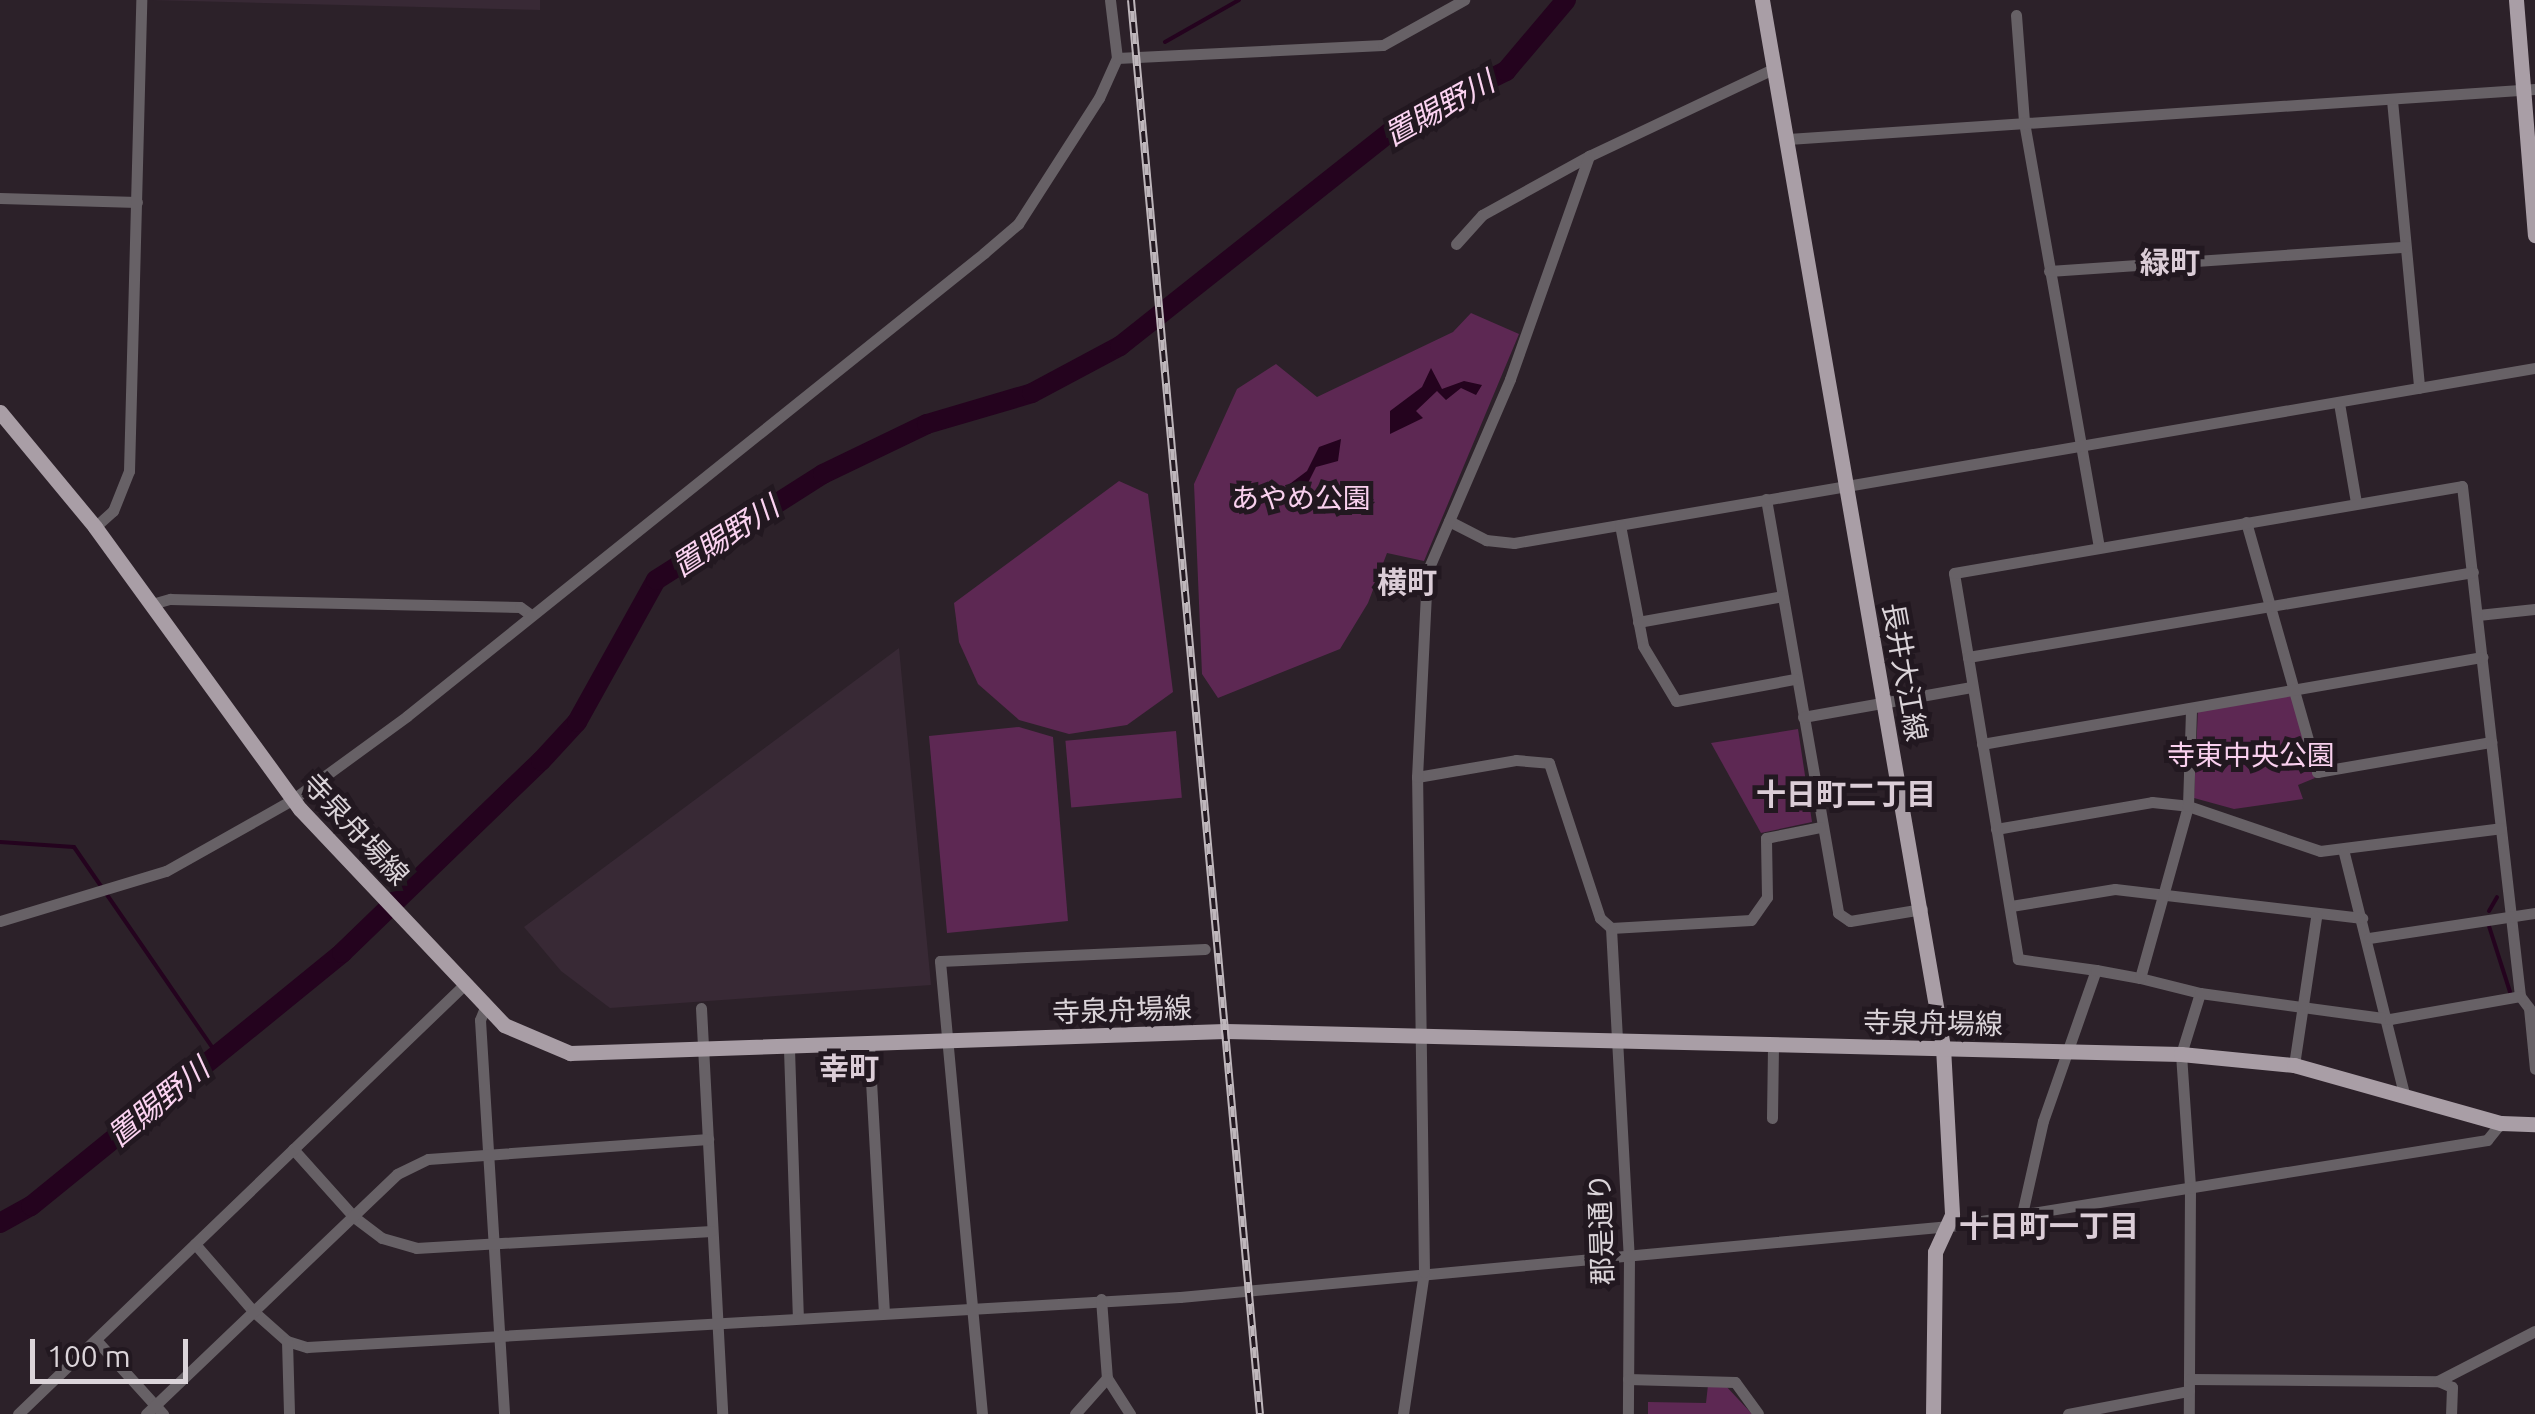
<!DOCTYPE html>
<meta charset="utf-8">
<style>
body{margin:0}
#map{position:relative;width:2535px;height:1414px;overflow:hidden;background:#2c2129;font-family:Ubuntu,"Noto Sans JP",sans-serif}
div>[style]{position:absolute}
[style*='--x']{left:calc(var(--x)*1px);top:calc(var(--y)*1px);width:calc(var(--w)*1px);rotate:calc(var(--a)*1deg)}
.built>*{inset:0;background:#382935}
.green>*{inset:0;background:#5d2853;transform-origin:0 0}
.water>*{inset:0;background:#24031e}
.stream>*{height:4px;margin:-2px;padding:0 2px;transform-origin:2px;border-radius:2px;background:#24031e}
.river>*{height:20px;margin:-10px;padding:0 10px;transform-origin:10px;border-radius:10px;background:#24031e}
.minor>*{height:11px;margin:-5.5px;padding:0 5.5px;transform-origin:5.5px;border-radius:5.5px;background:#676166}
.major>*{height:15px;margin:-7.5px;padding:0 7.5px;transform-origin:7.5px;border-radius:7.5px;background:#a99ea6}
.rail>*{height:8px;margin-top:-4px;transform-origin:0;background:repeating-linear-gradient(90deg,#221820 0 11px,#beb6bb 0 22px);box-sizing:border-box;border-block:2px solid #beb6bb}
span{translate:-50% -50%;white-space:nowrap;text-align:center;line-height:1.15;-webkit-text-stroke:10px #221820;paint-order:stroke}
.park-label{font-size:28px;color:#f9d0ee}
.street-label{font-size:28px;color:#dbd4d9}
.water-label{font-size:30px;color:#fbd3f1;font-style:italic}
.neighbourhood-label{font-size:30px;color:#dbcdd7;font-weight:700}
.scale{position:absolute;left:30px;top:1339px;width:158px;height:45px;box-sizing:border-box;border:5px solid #dbd4d9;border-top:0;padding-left:12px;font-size:30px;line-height:35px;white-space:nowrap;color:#dbd4d9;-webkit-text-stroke:8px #221820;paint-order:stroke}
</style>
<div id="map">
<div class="built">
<div style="clip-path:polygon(151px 0,540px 0,540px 10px)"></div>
<div style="clip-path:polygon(899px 648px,931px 985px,610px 1008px,561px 971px,524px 927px)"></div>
</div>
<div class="green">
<div style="clip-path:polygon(1471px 313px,1519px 334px,1424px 561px,1387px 553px,1368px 603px,1340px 649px,1218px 698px,1202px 674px,1194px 484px,1237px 389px,1276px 364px,1317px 397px,1453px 332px)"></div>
<div style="clip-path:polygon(1119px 481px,1148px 494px,1173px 692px,1127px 725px,1069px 734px,1019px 720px,978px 684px,959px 642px,954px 603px)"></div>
<div style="clip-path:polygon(2291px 694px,2315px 778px,2298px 785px,2303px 799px,2234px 809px,2194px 798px,2198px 709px)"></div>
<div style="clip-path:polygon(1019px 727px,1053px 737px,1068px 921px,947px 933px,929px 736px)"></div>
<div style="clip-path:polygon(1798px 729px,1812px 822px,1761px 833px,1711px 743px)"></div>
<div style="left:1176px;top:731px;width:67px;height:111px;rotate:85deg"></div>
<div style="clip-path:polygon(1708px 1385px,1725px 1385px,1752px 1414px,1648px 1414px,1648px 1402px,1706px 1403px)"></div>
</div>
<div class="water">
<div style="clip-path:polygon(1431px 368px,1442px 389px,1464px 381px,1482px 385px,1476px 395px,1461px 388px,1446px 400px,1437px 391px,1416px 411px,1423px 418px,1390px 434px,1390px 411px,1422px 387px)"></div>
<div style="clip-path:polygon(1341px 439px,1338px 461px,1316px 467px,1299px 501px,1290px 501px,1287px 486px,1307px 471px,1319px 447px)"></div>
</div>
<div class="stream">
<div style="--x:1165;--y:42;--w:85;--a:-29.6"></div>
<div style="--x:0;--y:842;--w:74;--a:3.9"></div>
<div style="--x:74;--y:847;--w:252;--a:55.4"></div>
<div style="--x:2489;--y:911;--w:16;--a:-60"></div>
<div style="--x:2488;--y:923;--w:76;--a:72.3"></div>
</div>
<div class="river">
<div style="--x:0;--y:1223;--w:35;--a:-29"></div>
<div style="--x:31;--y:1206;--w:401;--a:-39.1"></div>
<div style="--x:342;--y:953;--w:277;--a:-44"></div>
<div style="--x:541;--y:761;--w:53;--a:-47.3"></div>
<div style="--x:577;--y:722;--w:162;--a:-60.9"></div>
<div style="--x:656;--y:580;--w:198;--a:-32.4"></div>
<div style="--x:823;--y:474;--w:115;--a:-25.7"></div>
<div style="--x:927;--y:424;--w:109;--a:-16.4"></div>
<div style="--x:1032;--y:393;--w:100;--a:-28.1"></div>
<div style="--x:1120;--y:346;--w:361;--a:-38.4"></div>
<div style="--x:1403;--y:122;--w:115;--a:-26.3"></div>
<div style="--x:1506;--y:71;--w:93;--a:-49.8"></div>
</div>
<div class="minor">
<div style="--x:2016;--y:15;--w:107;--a:85.7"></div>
<div style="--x:2024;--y:122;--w:432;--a:80"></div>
<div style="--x:1117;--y:58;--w:266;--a:-2.8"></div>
<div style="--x:1383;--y:45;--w:93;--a:-29.1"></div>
<div style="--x:2392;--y:100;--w:289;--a:84.6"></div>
<div style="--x:1788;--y:139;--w:749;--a:-3.83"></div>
<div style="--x:0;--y:198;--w:137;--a:1.7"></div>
<div style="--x:1456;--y:244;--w:39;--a:-48"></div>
<div style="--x:1482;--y:215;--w:122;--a:-28.9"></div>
<div style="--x:1589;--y:156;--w:204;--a:-25.3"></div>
<div style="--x:2049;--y:271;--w:357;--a:-3.9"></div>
<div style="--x:2339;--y:403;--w:100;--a:80.3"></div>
<div style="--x:1766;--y:499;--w:420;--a:80.1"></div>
<div style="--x:1838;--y:913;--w:14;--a:34"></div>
<div style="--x:1850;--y:921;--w:73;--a:-9.5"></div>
<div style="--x:1449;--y:521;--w:42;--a:27.2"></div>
<div style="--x:1486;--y:540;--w:28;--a:6"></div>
<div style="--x:1514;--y:543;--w:1036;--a:-9.73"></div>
<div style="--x:2246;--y:522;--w:260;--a:74.1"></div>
<div style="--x:2317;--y:772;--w:177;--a:-9.8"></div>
<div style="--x:1620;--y:525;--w:123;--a:79.2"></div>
<div style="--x:1643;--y:646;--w:64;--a:59"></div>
<div style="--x:1676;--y:701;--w:121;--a:-10.5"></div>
<div style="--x:95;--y:527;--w:24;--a:-42"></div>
<div style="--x:113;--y:511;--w:43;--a:-68.2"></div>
<div style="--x:129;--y:471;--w:471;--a:-88.5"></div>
<div style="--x:152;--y:604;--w:19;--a:-16"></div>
<div style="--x:170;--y:599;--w:350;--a:1.3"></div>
<div style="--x:520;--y:607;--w:14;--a:36"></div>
<div style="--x:2478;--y:615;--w:57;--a:-6"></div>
<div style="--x:1638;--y:622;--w:146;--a:-10.2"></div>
<div style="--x:1968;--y:657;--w:85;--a:-99.5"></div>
<div style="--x:1954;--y:573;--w:515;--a:-9.72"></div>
<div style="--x:2462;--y:486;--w:513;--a:83.51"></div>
<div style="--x:2520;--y:996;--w:15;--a:53"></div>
<div style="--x:2529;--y:1008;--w:61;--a:84.4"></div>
<div style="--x:1803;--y:717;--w:171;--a:-10.1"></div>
<div style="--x:1982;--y:744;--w:508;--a:-9.87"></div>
<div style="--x:1417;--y:777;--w:100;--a:-9.7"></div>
<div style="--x:1516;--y:760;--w:33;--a:5"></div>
<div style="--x:1549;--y:763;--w:163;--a:71.8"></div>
<div style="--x:1600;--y:918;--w:15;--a:42"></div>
<div style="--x:1611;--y:928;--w:140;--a:-3.3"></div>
<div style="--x:1751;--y:920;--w:28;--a:-55"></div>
<div style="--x:1767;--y:897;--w:59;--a:-91"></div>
<div style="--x:1766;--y:838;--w:55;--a:-11.5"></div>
<div style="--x:1996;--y:829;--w:158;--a:-9.8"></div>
<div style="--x:2152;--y:802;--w:36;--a:6"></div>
<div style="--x:2188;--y:806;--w:139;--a:18.8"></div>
<div style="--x:2320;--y:851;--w:182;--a:-7.2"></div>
<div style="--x:2344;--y:853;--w:247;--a:76"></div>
<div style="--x:2011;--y:906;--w:105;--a:-9.3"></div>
<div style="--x:2115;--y:889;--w:249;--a:6.7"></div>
<div style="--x:0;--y:921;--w:173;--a:-16.8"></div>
<div style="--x:166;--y:871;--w:145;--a:-29.4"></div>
<div style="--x:292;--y:800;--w:142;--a:-36.1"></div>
<div style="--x:407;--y:716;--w:740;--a:-38.74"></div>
<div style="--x:984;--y:253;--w:45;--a:-40.5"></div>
<div style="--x:1018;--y:224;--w:150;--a:-57.3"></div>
<div style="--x:1099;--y:98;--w:44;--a:-65.8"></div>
<div style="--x:1117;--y:58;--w:58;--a:-96.9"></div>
<div style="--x:1611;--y:928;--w:328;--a:86.9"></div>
<div style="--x:1629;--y:1256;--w:158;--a:90.4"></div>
<div style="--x:2369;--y:938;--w:168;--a:-8.6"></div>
<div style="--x:2096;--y:970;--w:79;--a:-172"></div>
<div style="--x:2018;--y:959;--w:306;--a:-99.4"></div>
<div style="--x:1968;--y:657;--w:512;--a:-9.55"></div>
<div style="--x:2140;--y:978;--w:62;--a:14"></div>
<div style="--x:2200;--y:993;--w:64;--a:107.3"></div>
<div style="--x:2181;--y:1054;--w:133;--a:86.1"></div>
<div style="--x:2190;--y:1187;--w:227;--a:90.3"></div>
<div style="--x:2200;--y:993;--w:192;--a:7.8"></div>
<div style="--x:2390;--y:1019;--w:132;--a:-10"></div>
<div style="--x:486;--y:1005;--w:16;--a:112"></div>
<div style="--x:480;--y:1020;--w:395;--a:86.5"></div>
<div style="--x:701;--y:1008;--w:407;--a:87"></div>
<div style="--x:869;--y:1045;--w:266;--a:86.8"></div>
<div style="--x:789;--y:1049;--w:268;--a:88.1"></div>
<div style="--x:2294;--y:1065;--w:150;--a:-81.5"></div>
<div style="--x:1772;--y:1118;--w:73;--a:-89.2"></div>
<div style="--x:293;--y:1149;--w:91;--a:48.1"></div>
<div style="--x:354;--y:1217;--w:35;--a:37"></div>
<div style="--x:382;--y:1238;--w:35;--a:16"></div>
<div style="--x:416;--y:1248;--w:296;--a:-3.3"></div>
<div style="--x:2022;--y:1214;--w:95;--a:-77.3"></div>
<div style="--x:2043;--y:1121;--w:160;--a:-70.7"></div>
<div style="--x:2096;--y:970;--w:45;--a:10.3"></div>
<div style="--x:2140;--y:978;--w:179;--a:-74.4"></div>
<div style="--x:2188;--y:806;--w:98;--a:-88.2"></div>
<div style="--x:195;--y:1244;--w:89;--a:49.1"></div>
<div style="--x:253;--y:1311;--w:45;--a:41.4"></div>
<div style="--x:287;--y:1341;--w:21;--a:17"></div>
<div style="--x:307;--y:1347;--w:874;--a:-3.28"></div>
<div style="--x:1180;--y:1297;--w:773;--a:-5.27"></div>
<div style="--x:1950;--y:1226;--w:544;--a:-9.1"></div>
<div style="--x:2487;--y:1140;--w:22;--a:-51"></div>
<div style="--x:1101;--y:1299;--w:79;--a:85.7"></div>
<div style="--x:1107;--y:1378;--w:43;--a:57.4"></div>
<div style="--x:96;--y:1340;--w:100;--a:47.8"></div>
<div style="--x:287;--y:1341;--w:73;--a:88.4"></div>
<div style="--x:1628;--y:1379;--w:107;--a:1.6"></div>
<div style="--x:1735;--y:1382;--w:39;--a:54"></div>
<div style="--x:2190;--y:1379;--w:248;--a:0.5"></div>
<div style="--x:2438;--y:1381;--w:15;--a:23"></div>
<div style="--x:2452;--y:1387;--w:27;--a:92"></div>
<div style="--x:2438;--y:1381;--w:109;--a:-27.3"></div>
<div style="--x:18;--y:1414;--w:622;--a:-43.89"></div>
<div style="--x:146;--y:1414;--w:347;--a:-43.7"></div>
<div style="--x:397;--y:1174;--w:34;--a:-26"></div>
<div style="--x:428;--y:1159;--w:281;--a:-4.1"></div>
<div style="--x:982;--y:1414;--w:455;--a:-95.3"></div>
<div style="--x:940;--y:961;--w:265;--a:-2.6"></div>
<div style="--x:1075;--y:1414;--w:48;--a:-48.4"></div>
<div style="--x:1403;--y:1414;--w:144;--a:-81.6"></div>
<div style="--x:1424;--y:1272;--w:495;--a:-90.8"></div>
<div style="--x:1417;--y:777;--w:205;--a:-87.2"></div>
<div style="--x:1427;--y:572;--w:210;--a:-66.7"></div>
<div style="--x:1510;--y:379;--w:237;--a:-70.5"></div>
<div style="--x:2068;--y:1414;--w:123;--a:-10.8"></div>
</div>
<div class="major">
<div style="--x:1762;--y:0;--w:1063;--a:80.19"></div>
<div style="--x:1943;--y:1047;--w:168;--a:86.9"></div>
<div style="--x:1952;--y:1215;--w:41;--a:114.7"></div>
<div style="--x:1935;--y:1252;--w:162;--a:90.7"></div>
<div style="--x:2516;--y:0;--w:236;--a:85.4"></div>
<div style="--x:0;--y:412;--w:149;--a:50.4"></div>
<div style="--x:95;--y:527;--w:349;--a:54"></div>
<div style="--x:300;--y:809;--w:297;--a:46.6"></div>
<div style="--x:504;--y:1025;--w:72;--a:23"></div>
<div style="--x:570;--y:1053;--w:655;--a:-1.92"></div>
<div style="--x:1225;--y:1031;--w:956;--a:1.38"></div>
<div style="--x:2181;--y:1054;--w:114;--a:5.6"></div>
<div style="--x:2294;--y:1065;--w:215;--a:15.7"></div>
<div style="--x:2501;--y:1123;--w:34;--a:2"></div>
</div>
<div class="rail">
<div style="--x:1131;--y:0;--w:1420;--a:84.79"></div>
</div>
<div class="park-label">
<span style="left:1301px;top:498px">あやめ公園</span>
<span style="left:2251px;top:755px">寺東中央公園</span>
</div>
<div class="street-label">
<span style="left:1905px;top:672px;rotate:80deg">長井大江線</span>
<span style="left:356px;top:829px;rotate:47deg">寺泉舟場線</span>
<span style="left:1122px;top:1010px;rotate:-2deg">寺泉舟場線</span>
<span style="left:1933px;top:1023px;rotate:1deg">寺泉舟場線</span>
<span style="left:1601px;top:1229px;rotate:-92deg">郡是通り</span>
</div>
<div class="water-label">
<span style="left:1439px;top:108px;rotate:-29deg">置賜野川</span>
<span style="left:725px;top:536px;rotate:-33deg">置賜野川</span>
<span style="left:158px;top:1102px;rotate:-39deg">置賜野川</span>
</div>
<div class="neighbourhood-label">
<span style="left:2170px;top:262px">緑町</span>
<span style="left:1407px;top:582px">横町</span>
<span style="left:1846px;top:794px">十日町二丁目</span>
<span style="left:849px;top:1068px">幸町</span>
<span style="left:2049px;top:1226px">十日町一丁目</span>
</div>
<div class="scale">100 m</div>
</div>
